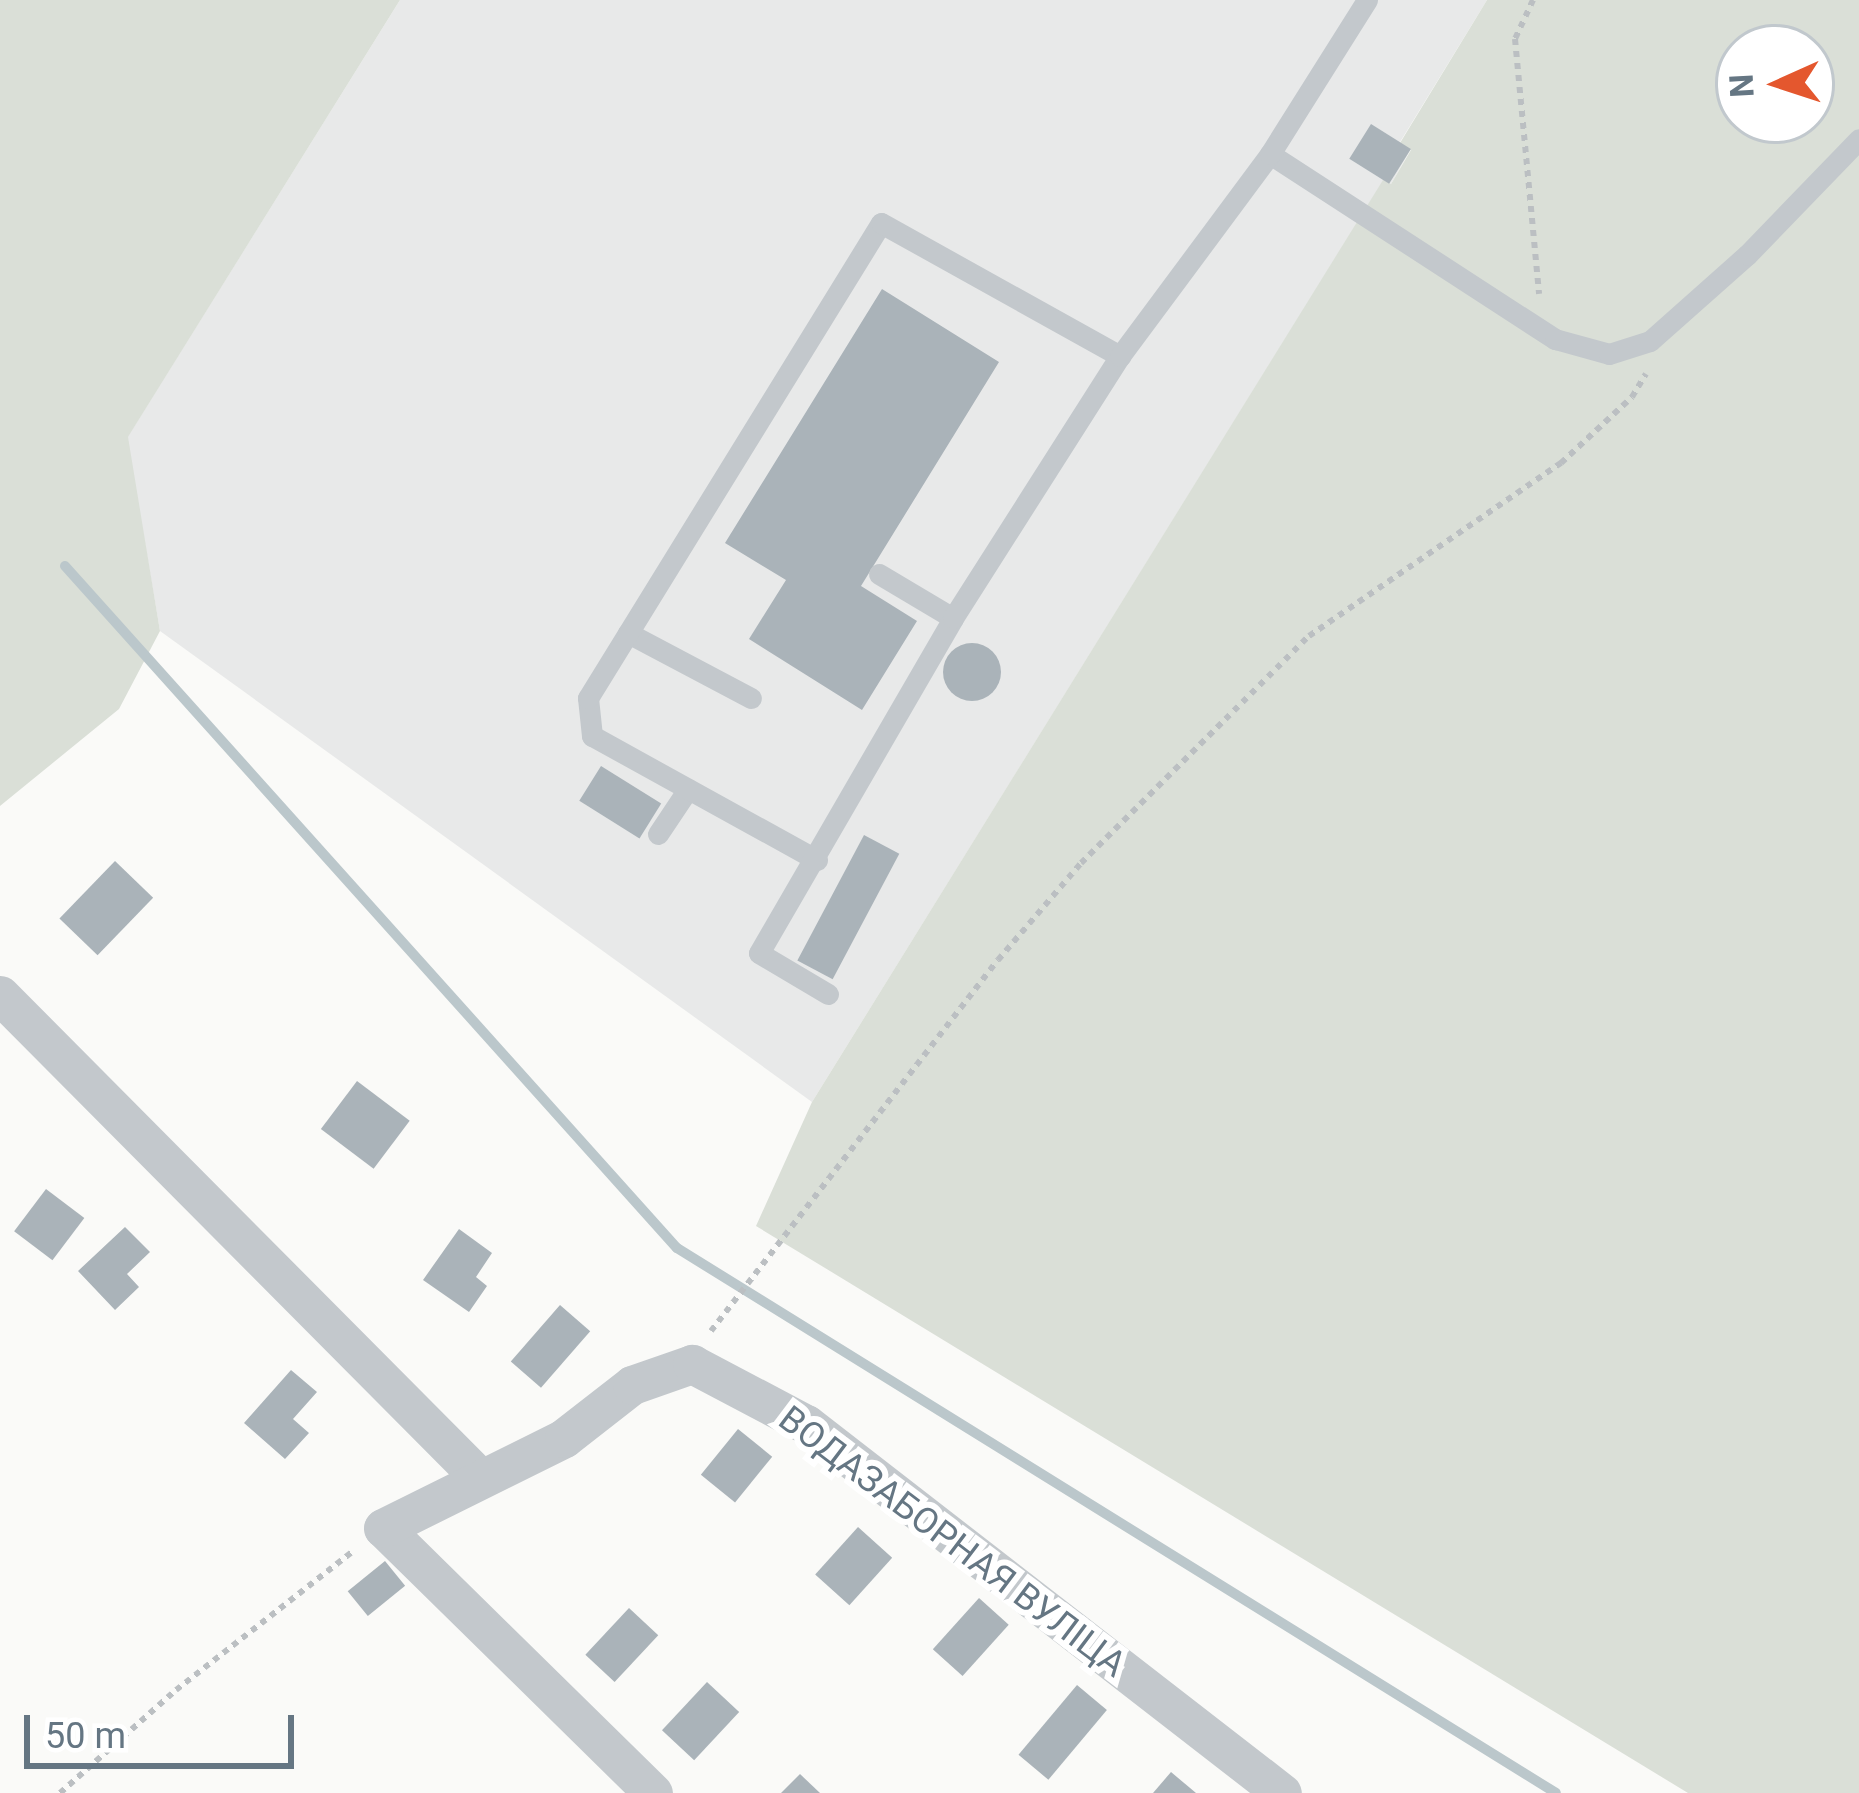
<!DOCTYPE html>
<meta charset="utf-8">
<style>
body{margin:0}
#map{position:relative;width:1859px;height:1793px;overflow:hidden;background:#fafaf8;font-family:Roboto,sans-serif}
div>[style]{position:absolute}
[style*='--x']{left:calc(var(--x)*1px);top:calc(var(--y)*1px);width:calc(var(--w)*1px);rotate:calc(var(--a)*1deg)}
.built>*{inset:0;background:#e8e9e9}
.green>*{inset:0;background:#dadfd7}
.stream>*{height:10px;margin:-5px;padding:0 5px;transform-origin:5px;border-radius:5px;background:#bbc7cb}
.building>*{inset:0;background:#aab3b9;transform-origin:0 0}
.round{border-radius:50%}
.path>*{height:6px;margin-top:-3px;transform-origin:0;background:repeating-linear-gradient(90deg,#bbbfc2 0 6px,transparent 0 12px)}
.service>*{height:21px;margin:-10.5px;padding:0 10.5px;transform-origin:10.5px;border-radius:10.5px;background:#c3c8cc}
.minor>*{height:39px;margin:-19.5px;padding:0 19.5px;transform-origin:19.5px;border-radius:19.5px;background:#c3c8cc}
span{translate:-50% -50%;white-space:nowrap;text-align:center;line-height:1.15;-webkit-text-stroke:12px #fff;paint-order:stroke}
.street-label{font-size:36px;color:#657683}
.north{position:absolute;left:1715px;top:24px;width:120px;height:120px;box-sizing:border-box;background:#fff;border:3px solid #c1c8cd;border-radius:50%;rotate:267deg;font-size:33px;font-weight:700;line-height:48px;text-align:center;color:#657683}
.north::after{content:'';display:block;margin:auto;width:42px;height:54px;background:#e4572e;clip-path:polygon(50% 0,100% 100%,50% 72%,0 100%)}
.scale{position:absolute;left:24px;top:1715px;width:270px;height:54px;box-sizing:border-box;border:6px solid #657683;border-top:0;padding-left:15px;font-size:36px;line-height:42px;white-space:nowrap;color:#657683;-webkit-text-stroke:9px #fff;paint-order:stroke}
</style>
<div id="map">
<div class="built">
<div style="clip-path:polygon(400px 0,1487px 0,1400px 142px,1411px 149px,1391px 184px,1383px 181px,812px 1102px,160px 631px,127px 438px)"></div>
</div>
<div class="green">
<div style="clip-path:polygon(0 0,400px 0,128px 437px,160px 631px,119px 709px,0 806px)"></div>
<div style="clip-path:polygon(evenodd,1487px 0,1859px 0,1859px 1793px,1688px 1793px,756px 1226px,812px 1102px,1383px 180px,1391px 184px,1411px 150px,1400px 143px,1487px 0,1739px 48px,1811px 48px,1811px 120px,1739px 120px,1739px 48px)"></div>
</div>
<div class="stream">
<div style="--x:65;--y:566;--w:916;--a:48.1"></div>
<div style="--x:677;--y:1248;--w:1034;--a:31.8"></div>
</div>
<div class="building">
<div style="left:1371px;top:124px;width:47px;height:41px;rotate:32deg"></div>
<div style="clip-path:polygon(882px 289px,999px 362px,861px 586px,917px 621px,862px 710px,749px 639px,786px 580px,725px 543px)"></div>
<div class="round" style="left:943px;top:643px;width:58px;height:58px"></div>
<div style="left:601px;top:766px;width:71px;height:41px;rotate:32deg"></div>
<div style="left:864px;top:835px;width:40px;height:142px;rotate:28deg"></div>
<div style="left:115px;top:861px;width:53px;height:80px;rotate:44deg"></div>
<div style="left:357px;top:1081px;width:66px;height:60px;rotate:37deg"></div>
<div style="left:46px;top:1189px;width:48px;height:53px;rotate:37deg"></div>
<div style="clip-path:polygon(125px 1227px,150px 1252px,127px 1274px,139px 1287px,115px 1310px,78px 1271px)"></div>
<div style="clip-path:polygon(459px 1229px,492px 1253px,476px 1277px,487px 1286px,469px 1312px,423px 1280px)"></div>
<div style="left:560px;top:1305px;width:40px;height:75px;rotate:41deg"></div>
<div style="clip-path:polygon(291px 1370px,317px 1392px,293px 1419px,309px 1433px,285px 1459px,244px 1423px)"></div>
<div style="left:738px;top:1429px;width:44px;height:59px;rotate:39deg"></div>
<div style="left:858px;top:1527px;width:46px;height:64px;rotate:42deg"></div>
<div style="left:385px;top:1561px;width:32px;height:48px;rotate:51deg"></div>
<div style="left:979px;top:1598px;width:40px;height:69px;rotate:42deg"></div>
<div style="left:629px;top:1608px;width:40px;height:64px;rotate:43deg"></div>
<div style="left:707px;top:1682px;width:44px;height:66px;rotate:43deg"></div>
<div style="left:1077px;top:1685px;width:39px;height:91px;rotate:40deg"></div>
<div style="clip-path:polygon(1171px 1772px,1196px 1793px,1153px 1793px)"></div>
<div style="clip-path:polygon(800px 1774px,820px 1793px,781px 1793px)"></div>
</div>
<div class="path">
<div style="--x:1533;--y:0;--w:43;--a:114.8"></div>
<div style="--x:1515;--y:39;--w:256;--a:84.6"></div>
<div style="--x:711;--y:1331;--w:469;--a:-52.3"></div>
<div style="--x:998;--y:960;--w:128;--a:-49.4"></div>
<div style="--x:1081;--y:863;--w:322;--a:-44.9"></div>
<div style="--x:1309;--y:636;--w:306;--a:-34.5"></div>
<div style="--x:1561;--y:463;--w:97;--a:-42.9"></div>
<div style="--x:1632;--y:397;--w:27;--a:-59"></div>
<div style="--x:60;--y:1793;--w:155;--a:-41.6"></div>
<div style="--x:176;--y:1690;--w:225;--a:-38.1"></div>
</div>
<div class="service">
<div style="--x:1270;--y:154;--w:340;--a:33"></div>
<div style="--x:1555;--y:339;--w:56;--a:15.5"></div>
<div style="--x:1609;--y:354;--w:43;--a:-17.6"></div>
<div style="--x:1650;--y:341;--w:130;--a:-41.6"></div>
<div style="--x:1747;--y:255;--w:161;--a:-46"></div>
<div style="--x:879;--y:574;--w:86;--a:30.7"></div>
<div style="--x:628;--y:633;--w:139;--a:27.9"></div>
<div style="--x:658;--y:834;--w:54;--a:-56.3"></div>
<div style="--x:817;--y:860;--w:257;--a:-151.1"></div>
<div style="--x:592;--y:736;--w:38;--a:-96"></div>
<div style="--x:588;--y:698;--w:558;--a:-58.33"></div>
<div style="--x:881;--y:223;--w:274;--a:29.1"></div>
<div style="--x:828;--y:994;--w:80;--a:-149.3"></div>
<div style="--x:759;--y:953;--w:387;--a:-59.9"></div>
<div style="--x:953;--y:618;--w:311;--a:-57.5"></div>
<div style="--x:1120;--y:356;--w:252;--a:-53.4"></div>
<div style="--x:1270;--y:154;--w:182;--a:-57.8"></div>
</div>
<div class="minor">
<div style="--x:0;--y:995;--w:681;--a:45.18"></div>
<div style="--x:653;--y:1793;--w:378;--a:-135.5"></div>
<div style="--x:383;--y:1528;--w:202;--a:-26.4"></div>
<div style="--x:564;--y:1438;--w:86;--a:-37.9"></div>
<div style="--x:632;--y:1385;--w:64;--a:-19.3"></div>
<div style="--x:692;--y:1364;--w:129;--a:27.8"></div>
<div style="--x:806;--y:1424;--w:602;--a:37.78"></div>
</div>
<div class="street-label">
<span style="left:952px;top:1542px;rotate:37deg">ВОДАЗАБОРНАЯ ВУЛІЦА</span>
</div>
<div class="north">N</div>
<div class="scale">50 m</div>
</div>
